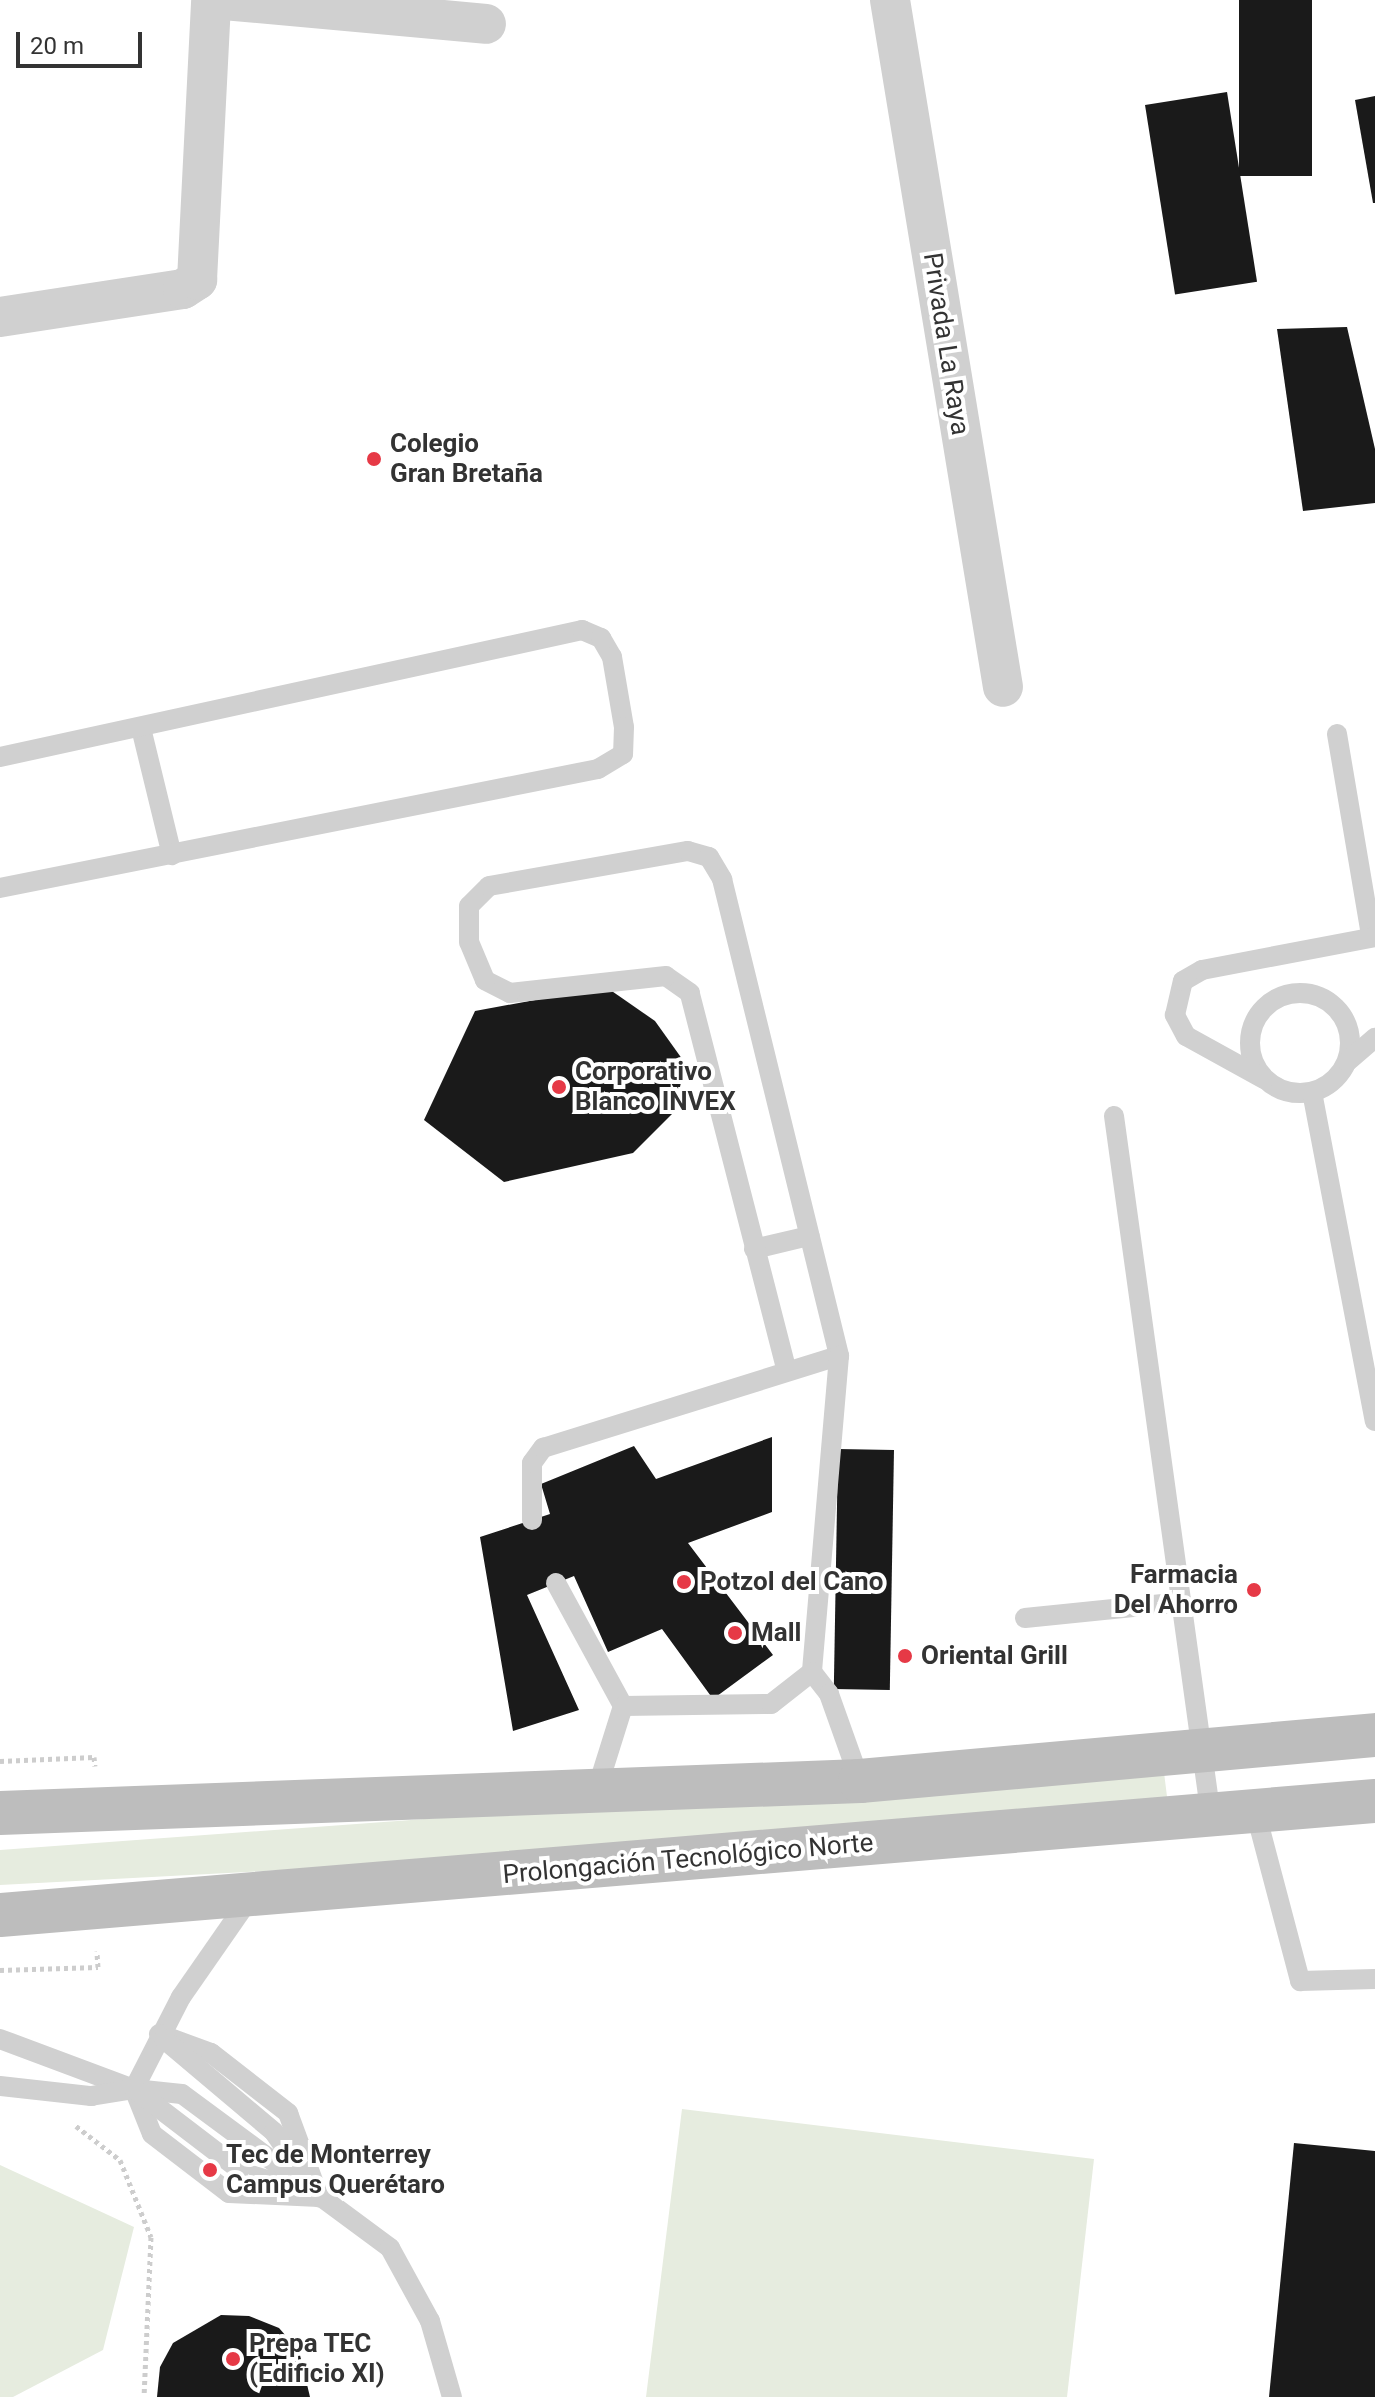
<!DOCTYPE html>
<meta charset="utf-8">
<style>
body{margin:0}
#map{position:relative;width:1375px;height:2397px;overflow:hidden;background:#fff;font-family:Roboto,sans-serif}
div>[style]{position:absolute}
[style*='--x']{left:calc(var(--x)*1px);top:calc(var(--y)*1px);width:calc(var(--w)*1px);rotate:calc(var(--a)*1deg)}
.green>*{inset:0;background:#e6ecdf}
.building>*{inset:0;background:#1a1a1a;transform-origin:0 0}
.path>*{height:5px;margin-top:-2.5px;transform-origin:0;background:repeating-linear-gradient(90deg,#cdcdcd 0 4px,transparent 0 8px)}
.service>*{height:20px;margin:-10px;padding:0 10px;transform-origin:10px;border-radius:10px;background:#d0d0d0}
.service>.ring{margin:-10px;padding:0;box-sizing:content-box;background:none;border:20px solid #d0d0d0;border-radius:50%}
.minor>*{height:40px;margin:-20px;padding:0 20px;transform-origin:20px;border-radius:20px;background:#d0d0d0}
.secondary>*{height:44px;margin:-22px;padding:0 22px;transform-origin:22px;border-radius:22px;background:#bdbdbd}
.dots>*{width:22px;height:22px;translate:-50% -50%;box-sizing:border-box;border:4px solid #fff;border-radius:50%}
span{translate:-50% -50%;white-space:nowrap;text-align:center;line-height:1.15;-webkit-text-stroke:8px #fff;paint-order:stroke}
.street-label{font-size:26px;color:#333}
.poi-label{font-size:26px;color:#333;font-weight:700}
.left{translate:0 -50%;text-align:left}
.right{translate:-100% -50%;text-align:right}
.scale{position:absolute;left:16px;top:32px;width:126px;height:36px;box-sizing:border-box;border:4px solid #333;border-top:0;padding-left:10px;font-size:24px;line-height:28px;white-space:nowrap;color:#333;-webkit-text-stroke:6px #fff;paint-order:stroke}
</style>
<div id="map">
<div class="green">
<div style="clip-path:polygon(1163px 1765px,1168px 1804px,531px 1857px,0 1885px,0 1850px)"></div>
<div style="clip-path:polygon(682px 2109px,1094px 2159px,1067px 2397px,646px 2397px)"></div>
<div style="clip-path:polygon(0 2165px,134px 2227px,103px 2350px,13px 2397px,0 2397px)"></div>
</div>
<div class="building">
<div style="left:1239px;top:0;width:73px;height:176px"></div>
<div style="left:1227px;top:92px;width:192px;height:83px;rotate:81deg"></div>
<div style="clip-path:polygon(1375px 96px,1375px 203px,1373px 203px,1355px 100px)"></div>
<div style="clip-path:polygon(1347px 327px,1375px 449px,1375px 503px,1303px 511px,1277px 329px)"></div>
<div style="clip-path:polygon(606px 987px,655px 1021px,685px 1063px,675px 1111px,633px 1153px,504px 1182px,424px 1120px,475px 1011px)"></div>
<div style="clip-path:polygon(772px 1437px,772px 1512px,688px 1543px,773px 1655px,713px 1699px,662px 1629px,608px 1652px,574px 1576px,527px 1595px,579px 1710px,513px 1731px,480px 1537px,550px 1514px,541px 1484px,634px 1446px,656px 1479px)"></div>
<div style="left:838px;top:1449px;width:56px;height:240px;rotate:1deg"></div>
<div style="clip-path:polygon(1294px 2143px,1375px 2151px,1375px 2397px,1269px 2397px)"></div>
<div style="clip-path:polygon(221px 2315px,249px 2316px,279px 2328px,299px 2351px,310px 2397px,157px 2397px,160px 2367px,173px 2343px)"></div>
</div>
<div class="path">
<div style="--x:0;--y:1761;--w:94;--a:-2.4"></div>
<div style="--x:94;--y:1757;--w:9;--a:84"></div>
<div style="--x:0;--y:1970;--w:98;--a:-1.8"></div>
<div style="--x:98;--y:1967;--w:16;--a:-94"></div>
<div style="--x:76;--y:2126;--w:56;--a:37.7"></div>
<div style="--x:120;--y:2160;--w:83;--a:68.1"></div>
<div style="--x:151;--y:2237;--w:160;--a:92.5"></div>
</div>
<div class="service">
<div style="--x:141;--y:728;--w:131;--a:76.3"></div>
<div style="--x:1337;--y:734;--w:205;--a:80.4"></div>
<div style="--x:0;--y:757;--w:596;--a:-12.31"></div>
<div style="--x:582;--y:630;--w:21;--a:23"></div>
<div style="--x:601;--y:638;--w:22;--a:60"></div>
<div style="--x:612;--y:657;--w:71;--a:80.3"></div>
<div style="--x:624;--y:727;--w:27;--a:92"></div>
<div style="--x:623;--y:754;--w:29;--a:149"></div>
<div style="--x:598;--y:769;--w:610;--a:168.75"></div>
<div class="ring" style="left:1250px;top:993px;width:80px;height:80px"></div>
<div style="--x:1347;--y:1062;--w:37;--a:-41"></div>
<div style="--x:1264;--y:1079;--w:89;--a:-151.1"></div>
<div style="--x:1186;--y:1036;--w:24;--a:-118"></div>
<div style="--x:1175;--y:1015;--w:35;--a:-77"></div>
<div style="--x:1183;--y:981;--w:22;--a:-30"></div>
<div style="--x:1202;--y:970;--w:176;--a:-10.8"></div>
<div style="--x:1312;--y:1092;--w:335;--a:79.2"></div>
<div style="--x:1114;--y:1116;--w:708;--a:82.12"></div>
<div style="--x:754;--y:1249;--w:57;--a:-13.3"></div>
<div style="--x:786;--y:1368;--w:387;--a:-104.4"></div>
<div style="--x:690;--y:993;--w:29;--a:-145"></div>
<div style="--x:666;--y:976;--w:157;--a:173.8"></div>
<div style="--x:510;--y:993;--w:28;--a:-153"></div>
<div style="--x:485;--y:980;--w:41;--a:-112.8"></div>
<div style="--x:469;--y:942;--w:36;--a:-90"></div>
<div style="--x:469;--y:906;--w:28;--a:-45"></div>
<div style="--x:489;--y:886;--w:202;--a:-10"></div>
<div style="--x:688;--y:851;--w:22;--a:16"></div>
<div style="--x:709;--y:857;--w:26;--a:59"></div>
<div style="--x:722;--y:879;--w:491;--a:76.2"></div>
<div style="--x:532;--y:1520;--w:57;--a:-90"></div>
<div style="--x:532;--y:1463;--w:19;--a:-54"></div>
<div style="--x:543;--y:1448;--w:310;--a:-17.3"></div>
<div style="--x:839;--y:1356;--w:317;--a:94.9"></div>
<div style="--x:812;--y:1672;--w:28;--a:52"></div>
<div style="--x:829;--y:1694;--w:92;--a:70.4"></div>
<div style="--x:556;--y:1583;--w:140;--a:61.4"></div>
<div style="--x:623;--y:1706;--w:90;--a:107.4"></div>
<div style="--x:1025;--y:1618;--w:158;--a:-5.8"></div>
<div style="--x:623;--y:1706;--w:148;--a:-0.8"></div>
<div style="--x:771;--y:1704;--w:52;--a:-38"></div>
<div style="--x:1256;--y:1814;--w:173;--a:75.2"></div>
<div style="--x:1300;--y:1981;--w:75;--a:-1.5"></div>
<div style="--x:252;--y:1895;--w:124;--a:124.8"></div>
<div style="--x:181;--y:1997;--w:103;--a:117.1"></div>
<div style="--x:134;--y:2089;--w:48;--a:68.2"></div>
<div style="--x:152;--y:2134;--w:97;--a:37.5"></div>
<div style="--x:229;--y:2193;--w:90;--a:2.5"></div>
<div style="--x:159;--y:2034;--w:55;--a:20.1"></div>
<div style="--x:211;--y:2053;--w:98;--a:37.9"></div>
<div style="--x:288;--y:2113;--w:90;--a:69.7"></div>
<div style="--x:0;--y:2039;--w:143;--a:20.5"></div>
<div style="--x:134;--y:2089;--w:48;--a:5.9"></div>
<div style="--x:182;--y:2094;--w:259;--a:36.5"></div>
<div style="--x:390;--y:2248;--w:83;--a:61.3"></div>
<div style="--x:430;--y:2321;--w:79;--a:73.9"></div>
<div style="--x:164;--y:2039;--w:144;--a:40.2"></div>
<div style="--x:274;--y:2132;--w:51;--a:55.4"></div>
<div style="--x:0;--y:2086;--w:92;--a:6.3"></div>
<div style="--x:91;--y:2096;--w:44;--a:-9.2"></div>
<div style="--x:134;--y:2089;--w:138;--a:37.4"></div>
<div style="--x:244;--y:2173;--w:51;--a:17"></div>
</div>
<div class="minor">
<div style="--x:224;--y:0;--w:263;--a:5.2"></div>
<div style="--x:890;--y:0;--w:696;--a:80.66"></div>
<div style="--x:0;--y:317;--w:185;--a:-8.7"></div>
<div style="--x:183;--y:289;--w:17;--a:-33"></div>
<div style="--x:197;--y:280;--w:280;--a:-87.1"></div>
</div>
<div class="secondary">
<div style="--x:0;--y:1813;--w:861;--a:-2.13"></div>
<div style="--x:860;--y:1781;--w:517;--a:-5.1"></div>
<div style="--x:0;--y:1915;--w:1380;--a:-4.74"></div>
</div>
<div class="dots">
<div style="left:374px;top:459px;background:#e63946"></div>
<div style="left:559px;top:1087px;background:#e63946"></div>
<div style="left:684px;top:1582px;background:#e63946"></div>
<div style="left:1254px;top:1590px;background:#e63946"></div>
<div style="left:735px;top:1633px;background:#e63946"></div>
<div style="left:905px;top:1656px;background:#e63946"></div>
<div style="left:210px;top:2170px;background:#e63946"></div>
<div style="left:233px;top:2359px;background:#e63946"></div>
</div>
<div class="street-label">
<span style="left:946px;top:344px;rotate:81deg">Privada La Raya</span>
<span style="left:688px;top:1859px;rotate:-5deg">Prolongación Tecnológico Norte</span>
</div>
<div class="poi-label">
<span class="left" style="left:390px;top:459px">Colegio<br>Gran Bretaña</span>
<span class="left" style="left:575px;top:1087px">Corporativo<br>Blanco INVEX</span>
<span class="right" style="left:1238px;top:1590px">Farmacia<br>Del Ahorro</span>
<span class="left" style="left:700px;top:1582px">Potzol del Cano</span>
<span class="left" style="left:751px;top:1633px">Mall</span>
<span class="left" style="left:921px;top:1656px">Oriental Grill</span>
<span class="left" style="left:226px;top:2170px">Tec de Monterrey<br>Campus Querétaro</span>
<span class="left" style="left:249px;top:2359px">Prepa TEC<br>(Edificio XI)</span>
</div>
<div class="scale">20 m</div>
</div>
